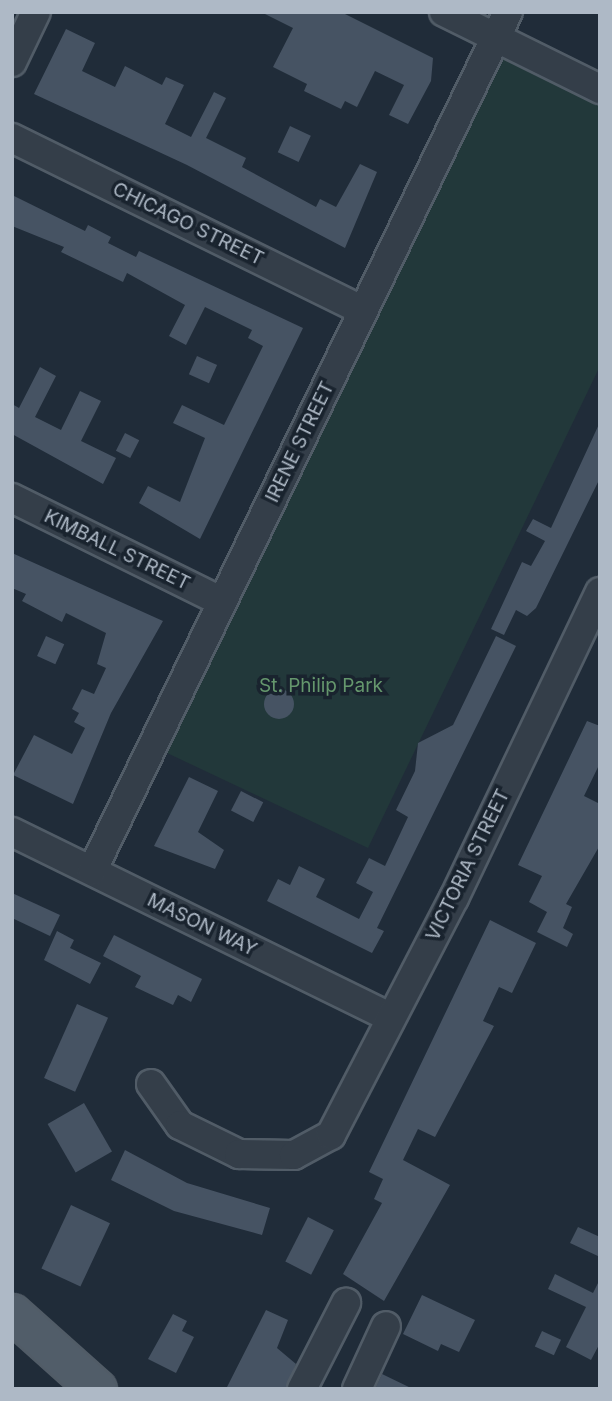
<!DOCTYPE html>
<style>
body{margin:0}
#map{position:relative;width:612px;height:1401px;overflow:hidden;background:#202c39;font-family:Inter,sans-serif}
div>[style]{position:absolute}
[style*='--x']{left:calc(var(--x)*1px);top:calc(var(--y)*1px);width:calc(var(--w)*1px);rotate:calc(var(--a)*1deg)}
.green>*{inset:0;background:#22383a}
.building>*{inset:0;background:#465363;transform-origin:0 0}
.round{border-radius:50%}
.roads{filter:drop-shadow(2px 0 #515c67) drop-shadow(-2px 0 #515c67) drop-shadow(0 2px #515c67) drop-shadow(0 -2px #515c67)}
.minor>*{height:28px;margin:-14px;padding:0 14px;transform-origin:14px;border-radius:14px;background:#343e49}
.major>*{height:37px;margin:-18.5px;padding:0 18.5px;transform-origin:18.5px;border-radius:18.5px;background:#515d69}
span{translate:-50% -50%;white-space:nowrap;text-align:center;line-height:1.15;-webkit-text-stroke:7px #19232e;paint-order:stroke}
.street-label{font-size:19px;color:#aeb9c6}
.park-label{font-size:19px;color:#65976d}
.frame{position:absolute;inset:0;border:14px solid #aeb9c6;pointer-events:none}
</style>
<div id="map">
<div class="green">
<div style="clip-path:polygon(503px 55px,600px 104px,600px 366px,368px 848px,165px 752px)"></div>
</div>
<div class="building">
<div style="clip-path:polygon(261px 12px,341px 12px,433px 58px,431px 81px,408px 124px,389px 115px,404px 85px,375px 71px,357px 107px,345px 101px,341px 109px,304px 91px,307px 84px,273px 67px,293px 28px)"></div>
<div style="clip-path:polygon(66px 29px,95px 43px,82px 71px,115px 87px,125px 66px,162px 85px,166px 77px,184px 85px,165px 124px,191px 137px,214px 92px,226px 98px,206px 138px,246px 158px,242px 167px,316px 207px,320px 199px,336px 207px,360px 164px,377px 172px,345px 248px,187px 165px,34px 94px)"></div>
<div style="left:290px;top:126px;width:23px;height:29px;rotate:25deg"></div>
<div style="clip-path:polygon(12px 195px,85px 231px,88px 225px,111px 237px,108px 243px,136px 257px,139px 251px,303px 328px,200px 539px,139px 503px,148px 486px,180px 502px,205px 438px,173px 423px,182px 405px,224px 425px,263px 346px,248px 338px,252px 330px,205px 307px,186px 345px,169px 336px,185px 305px,127px 273px,123px 282px,61px 252px,64px 247px,12px 226px)"></div>
<div style="left:197px;top:356px;width:22px;height:20px;rotate:24deg"></div>
<div style="clip-path:polygon(40px 367px,56px 376px,35px 417px,61px 430px,80px 391px,101px 401px,81px 441px,116px 458px,103px 484px,12px 434px,12px 404px,19px 408px)"></div>
<div style="clip-path:polygon(600px 422px,600px 478px,536px 608px,527px 616px,516px 610px,504px 635px,491px 629px,522px 562px,531px 566px,545px 541px,526px 531px,533px 519px,551px 528px)"></div>
<div style="left:125px;top:433px;width:16px;height:20px;rotate:27deg"></div>
<div style="clip-path:polygon(12px 553px,163px 621px,111px 713px,73px 804px,13px 775px,34px 735px,72px 754px,85px 728px,74px 722px,79px 713px,72px 709px,82px 689px,94px 694px,106px 668px,97px 664px,106px 633px,66px 613px,62px 622px,22px 601px,26px 594px,12px 588px)"></div>
<div style="left:46px;top:636px;width:20px;height:22px;rotate:24deg"></div>
<div style="clip-path:polygon(496px 636px,516px 646px,377px 928px,384px 931px,372px 953px,267px 901px,278px 879px,290px 885px,299px 866px,325px 879px,316px 897px,359px 919px,373px 892px,356px 883px,369px 858px,385px 866px,408px 817px,396px 810px,415px 771px,418px 743px,453px 725px)"></div>
<div class="round" style="left:264px;top:689px;width:30px;height:30px"></div>
<div style="clip-path:polygon(587px 721px,600px 726px,600px 763px,584px 796px,600px 804px,600px 845px,566px 904px,572px 907px,563px 928px,573px 934px,567px 947px,537px 932px,547px 912px,529px 902px,542px 876px,518px 865px)"></div>
<div style="clip-path:polygon(189px 777px,218px 791px,198px 832px,224px 850px,215px 869px,154px 846px)"></div>
<div style="left:241px;top:791px;width:25px;height:22px;rotate:27deg"></div>
<div style="clip-path:polygon(12px 893px,60px 915px,50px 936px,12px 918px)"></div>
<div style="clip-path:polygon(490px 920px,536px 943px,512px 993px,499px 987px,483px 1021px,494px 1026px,435px 1137px,418px 1129px,403px 1160px,450px 1185px,384px 1301px,343px 1274px,382px 1203px,374px 1199px,383px 1179px,369px 1172px)"></div>
<div style="clip-path:polygon(57px 931px,74px 940px,70px 948px,101px 963px,90px 984px,44px 960px)"></div>
<div style="clip-path:polygon(114px 935px,202px 979px,191px 1002px,178px 995px,173px 1005px,135px 987px,141px 976px,103px 956px)"></div>
<div style="left:77px;top:1004px;width:34px;height:81px;rotate:24deg"></div>
<div style="left:84px;top:1103px;width:56px;height:42px;rotate:60deg"></div>
<div style="clip-path:polygon(125px 1150px,187px 1183px,270px 1208px,262px 1235px,174px 1211px,111px 1180px)"></div>
<div style="left:71px;top:1205px;width:43px;height:70px;rotate:25deg"></div>
<div style="left:308px;top:1217px;width:29px;height:50px;rotate:27deg"></div>
<div style="clip-path:polygon(578px 1227px,600px 1237px,600px 1257px,570px 1243px)"></div>
<div style="clip-path:polygon(555px 1274px,593px 1293px,600px 1279px,600px 1343px,591px 1360px,566px 1347px,586px 1307px,548px 1289px)"></div>
<div style="clip-path:polygon(422px 1295px,475px 1320px,459px 1352px,441px 1344px,438px 1351px,403px 1334px)"></div>
<div style="clip-path:polygon(266px 1310px,288px 1320px,277px 1348px,296px 1364px,286px 1389px,226px 1389px)"></div>
<div style="clip-path:polygon(173px 1314px,187px 1321px,182px 1331px,194px 1337px,176px 1373px,148px 1359px)"></div>
<div style="left:542px;top:1331px;width:21px;height:17px;rotate:25deg"></div>
<div style="clip-path:polygon(382px 1374px,413px 1389px,375px 1389px)"></div>
</div>
<div class="roads">
<div class="minor">
<div style="--x:444;--y:12;--w:174;--a:26.3"></div>
<div style="--x:12;--y:62;--w:55;--a:-64.4"></div>
<div style="--x:12;--y:138;--w:391;--a:26.2"></div>
<div style="--x:12;--y:498;--w:234;--a:26.3"></div>
<div style="--x:12;--y:832;--w:422;--a:26.1"></div>
<div style="--x:92;--y:871;--w:954;--a:-64.16"></div>
<div style="--x:151;--y:1084;--w:50;--a:54.7"></div>
<div style="--x:180;--y:1125;--w:66;--a:26.2"></div>
<div style="--x:239;--y:1154;--w:55;--a:1"></div>
<div style="--x:294;--y:1155;--w:42;--a:-28.4"></div>
<div style="--x:331;--y:1135;--w:267;--a:-62.6"></div>
<div style="--x:454;--y:898;--w:339;--a:-64.5"></div>
<div style="--x:302;--y:1389;--w:97;--a:-62.9"></div>
<div style="--x:357;--y:1389;--w:69;--a:-65.3"></div>
</div>
<div class="major">
<div style="--x:12;--y:1313;--w:114;--a:41.8"></div>
</div>
</div>
<div class="street-label">
<span style="left:188px;top:224px;rotate:26deg">CHICAGO STREET</span>
<span style="left:300px;top:442px;rotate:-64deg">IRENE STREET</span>
<span style="left:117px;top:550px;rotate:26deg">KIMBALL STREET</span>
<span style="left:468px;top:865px;rotate:-64deg">VICTORIA STREET</span>
<span style="left:202px;top:925px;rotate:26deg">MASON WAY</span>
</div>
<div class="park-label">
<span style="left:321px;top:686px">St. Philip Park</span>
</div>
<div class="frame"></div>
</div>
